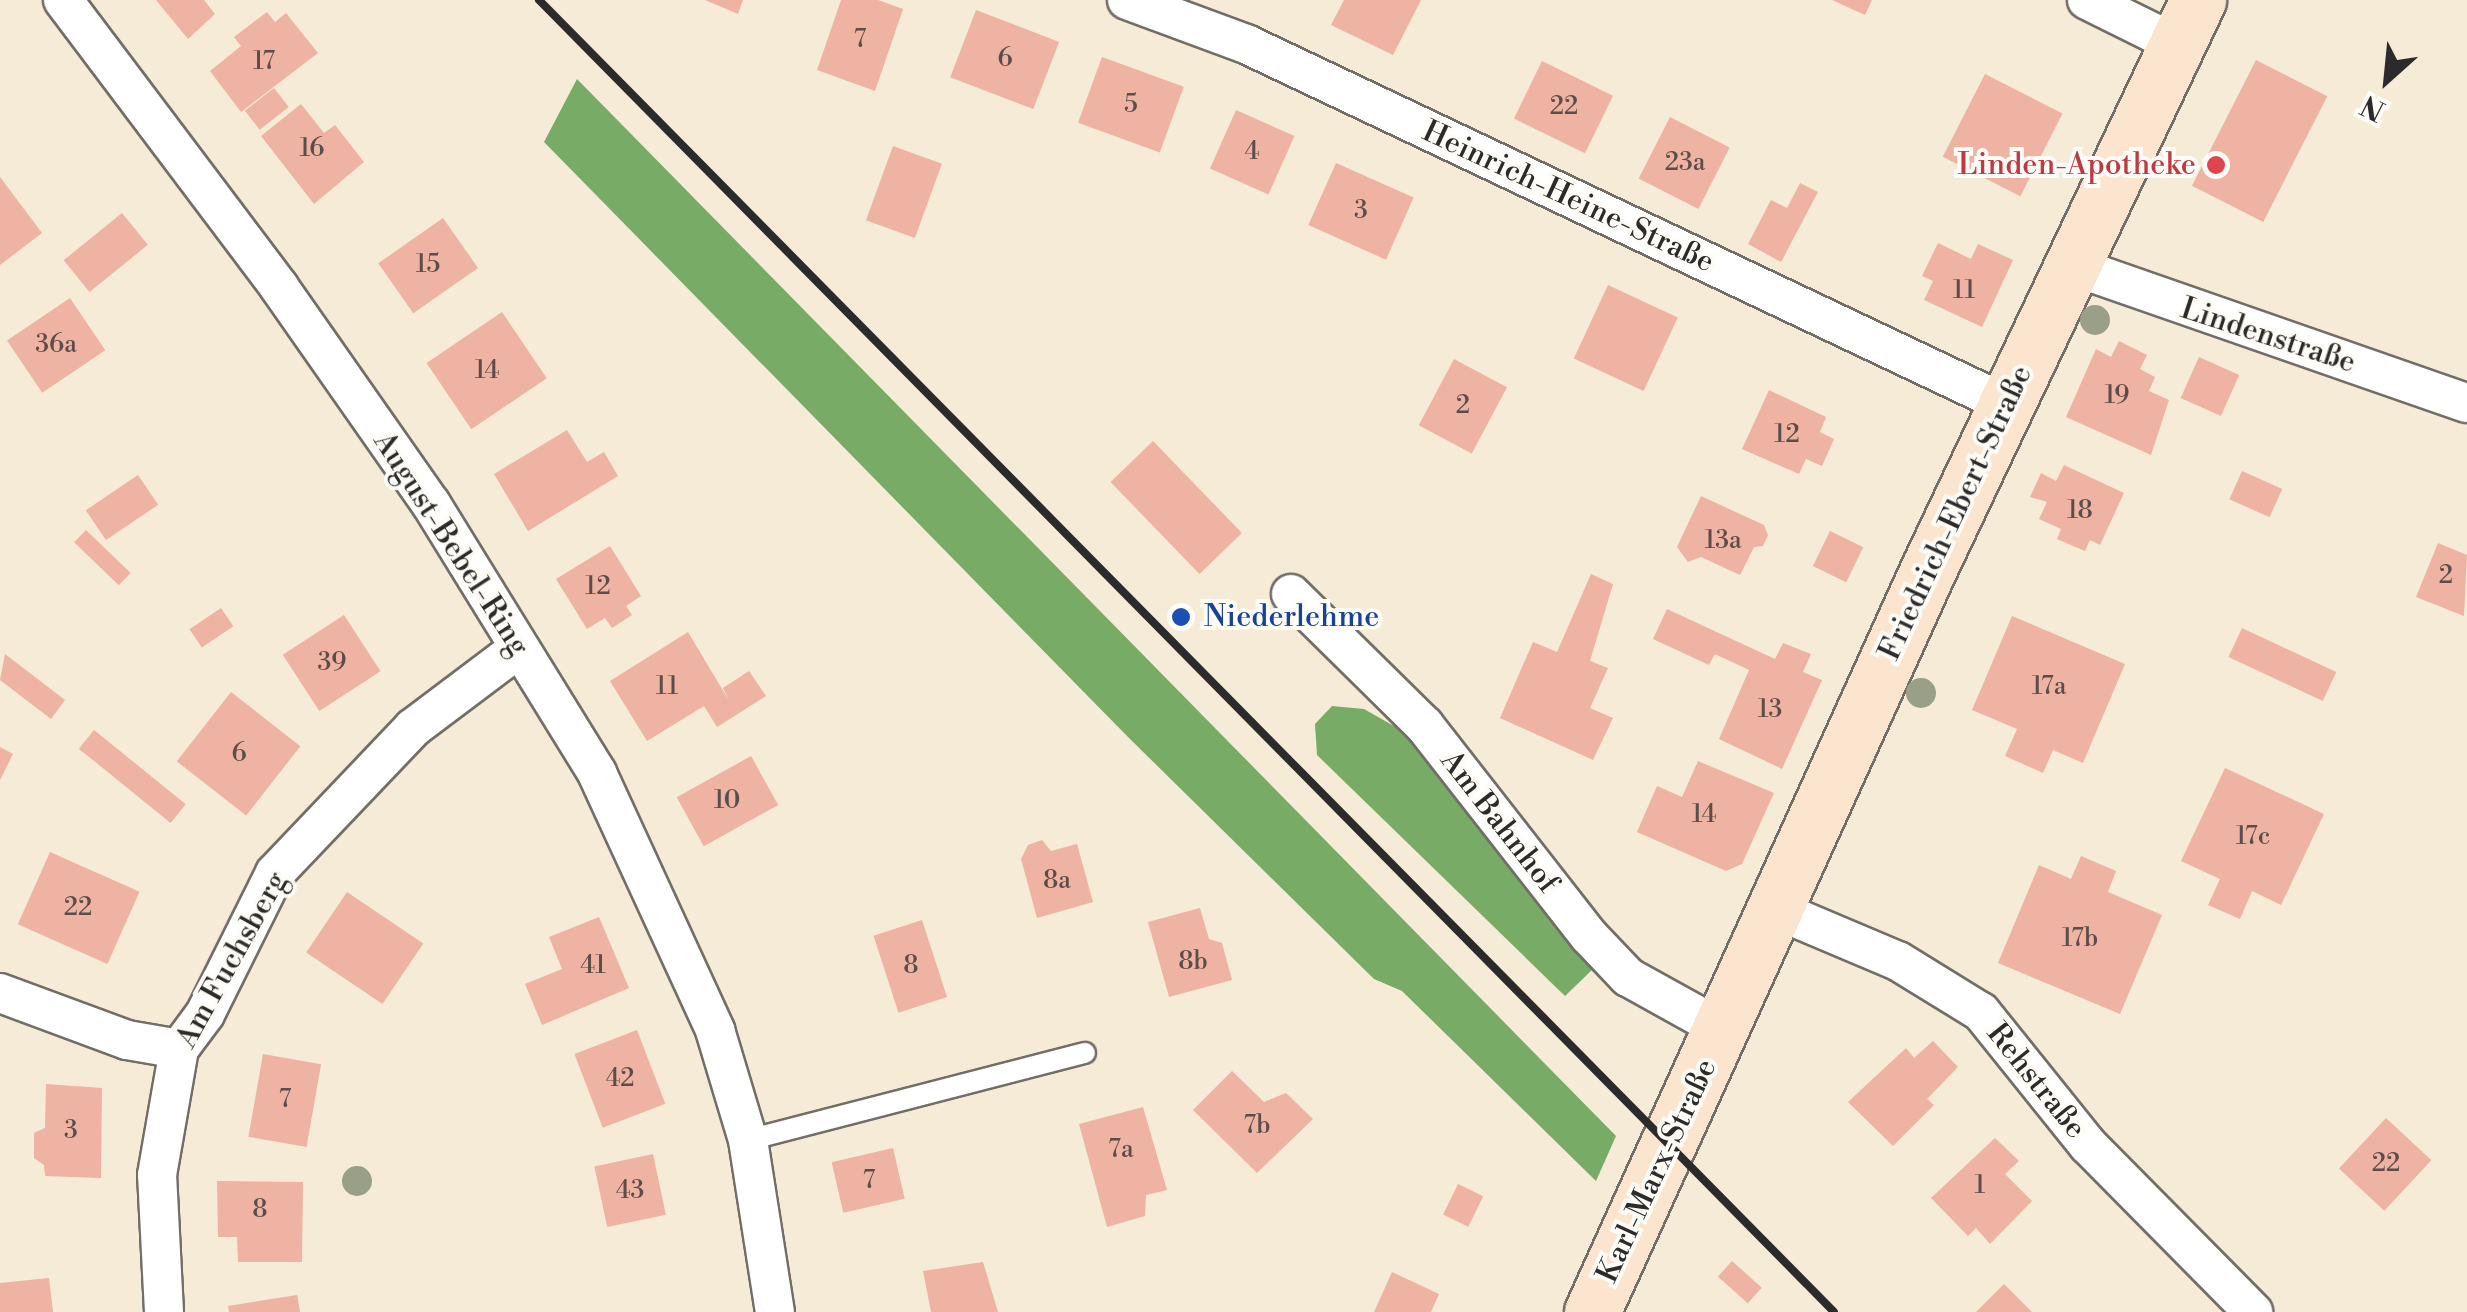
<!DOCTYPE html>
<meta charset="utf-8">
<style>
body{margin:0}
#map{position:relative;width:2467px;height:1312px;overflow:hidden;background:#f5ebd7;font-family:"Libre Bodoni",serif}
div>[style]{position:absolute}
[style*='--x']{left:calc(var(--x)*1px);top:calc(var(--y)*1px);width:calc(var(--w)*1px);rotate:calc(var(--a)*1deg)}
.forest>*{inset:0;background:#78ab66}
.building>*{inset:0;background:#eeb3a2;transform-origin:0 0}
.roads{filter:drop-shadow(2px 0 #726e67) drop-shadow(-2px 0 #726e67) drop-shadow(0 2px #726e67) drop-shadow(0 -2px #726e67)}
.lane>*{height:20px;margin:-10px;padding:0 10px;transform-origin:10px;border-radius:10px;background:#fff}
.street>*{height:38px;margin:-19px;padding:0 19px;transform-origin:19px;border-radius:19px;background:#fff}
.secondary>*{height:55px;margin:-27.5px;padding:0 27.5px;transform-origin:27.5px;border-radius:27.5px;background:#fce5cf}
.rail>*{height:8px;margin:-4px;padding:0 4px;transform-origin:4px;border-radius:4px;background:#2b2b2b}
.trees>*{width:30px;height:30px;margin:-15px;border-radius:50%;background:#9a9f87}
.dots>*{width:28px;height:28px;translate:-50% -50%;box-sizing:border-box;border:5px solid #fdfcf7;border-radius:50%}
span{translate:-50% -50%;white-space:nowrap;text-align:center;line-height:1.15;-webkit-text-stroke:8px #fdfcf7;paint-order:stroke}
.number-label{font-size:25px;color:#5c4d49}
.number-label span{-webkit-text-stroke-width:0}
.health-label{font-size:30px;color:#be3a42}
.right{translate:-100% -50%;text-align:right}
.street-label{font-size:30px;color:#2b2b2b}
.transit-label{font-size:30px;color:#164399}
.left{translate:0 -50%;text-align:left}
.north{position:absolute;left:2337px;top:30px;width:100px;height:100px;-webkit-text-stroke:8px #fdfcf7;paint-order:stroke;rotate:207deg;font-size:28px;font-weight:700;line-height:40px;text-align:center;color:#2b2b2b}
.north::after{content:'';display:block;margin:auto;width:35px;height:45px;background:#2b2b2b;clip-path:polygon(50% 0,100% 100%,50% 72%,0 100%)}
</style>
<div id="map">
<div class="forest">
<div style="clip-path:polygon(577px 79px,1616px 1136px,1596px 1181px,1402px 991px,1374px 979px,1129px 738px,544px 142px)"></div>
<div style="clip-path:polygon(1332px 706px,1364px 709px,1408px 734px,1593px 969px,1565px 996px,1317px 755px,1315px 724px)"></div>
</div>
<div class="building">
<div style="clip-path:polygon(156px 0,204px 0,215px 14px,188px 39px)"></div>
<div style="clip-path:polygon(705px 0,743px 0,738px 14px)"></div>
<div style="clip-path:polygon(841px 0,878px 0,903px 9px,875px 91px,817px 70px)"></div>
<div style="clip-path:polygon(1344px 0,1421px 0,1393px 55px,1331px 25px)"></div>
<div style="clip-path:polygon(1832px 0,1872px 0,1865px 15px)"></div>
<div style="left:976px;top:10px;width:89px;height:72px;rotate:21deg"></div>
<div style="clip-path:polygon(267px 12px,275px 22px,286px 13px,318px 53px,241px 112px,210px 71px,241px 46px,234px 37px)"></div>
<div style="left:1102px;top:57px;width:87px;height:70px;rotate:20deg"></div>
<div style="left:2256px;top:60px;width:80px;height:141px;rotate:27deg"></div>
<div style="left:1542px;top:61px;width:79px;height:64px;rotate:26deg"></div>
<div style="left:1985px;top:74px;width:87px;height:93px;rotate:27deg"></div>
<div style="left:274px;top:88px;width:24px;height:37px;rotate:52deg"></div>
<div style="clip-path:polygon(301px 104px,324px 133px,335px 125px,364px 162px,314px 204px,261px 136px)"></div>
<div style="left:1236px;top:110px;width:64px;height:64px;rotate:24deg"></div>
<div style="left:1670px;top:117px;width:67px;height:69px;rotate:27deg"></div>
<div style="left:893px;top:146px;width:52px;height:79px;rotate:20deg"></div>
<div style="left:1336px;top:163px;width:85px;height:68px;rotate:24deg"></div>
<div style="clip-path:polygon(0 177px,42px 233px,0 265px)"></div>
<div style="clip-path:polygon(1800px 183px,1818px 192px,1781px 262px,1748px 244px,1771px 200px,1787px 208px)"></div>
<div style="left:122px;top:213px;width:41px;height:75px;rotate:51deg"></div>
<div style="left:443px;top:218px;width:61px;height:79px;rotate:55deg"></div>
<div style="clip-path:polygon(1938px 243px,1971px 259px,1978px 244px,2013px 260px,1982px 327px,1924px 300px,1933px 281px,1922px 276px)"></div>
<div style="left:1608px;top:285px;width:77px;height:81px;rotate:25deg"></div>
<div style="left:70px;top:298px;width:63px;height:76px;rotate:56deg"></div>
<div style="left:502px;top:312px;width:80px;height:91px;rotate:56deg"></div>
<div style="clip-path:polygon(2119px 341px,2147px 355px,2140px 369px,2155px 377px,2149px 391px,2169px 400px,2151px 455px,2066px 417px,2096px 349px,2111px 357px)"></div>
<div style="left:2199px;top:357px;width:44px;height:45px;rotate:24deg"></div>
<div style="left:1454px;top:359px;width:60px;height:75px;rotate:28deg"></div>
<div style="clip-path:polygon(1769px 390px,1826px 417px,1820px 432px,1834px 439px,1822px 466px,1806px 459px,1799px 474px,1742px 449px)"></div>
<div style="clip-path:polygon(567px 430px,587px 462px,604px 452px,618px 476px,528px 531px,494px 474px)"></div>
<div style="left:1153px;top:441px;width:128px;height:59px;rotate:46deg"></div>
<div style="clip-path:polygon(2064px 465px,2124px 493px,2100px 545px,2090px 540px,2085px 551px,2057px 539px,2061px 529px,2039px 519px,2047px 502px,2030px 497px,2041px 473px,2056px 481px)"></div>
<div style="left:2242px;top:471px;width:44px;height:31px;rotate:24deg"></div>
<div style="left:138px;top:475px;width:36px;height:63px;rotate:56deg"></div>
<div style="clip-path:polygon(1701px 496px,1764px 525px,1768px 535px,1763px 546px,1754px 547px,1740px 575px,1701px 557px,1688px 562px,1677px 547px)"></div>
<div style="left:86px;top:530px;width:62px;height:17px;rotate:44deg"></div>
<div style="left:1830px;top:531px;width:37px;height:39px;rotate:26deg"></div>
<div style="clip-path:polygon(2438px 543px,2467px 555px,2464px 616px,2416px 597px)"></div>
<div style="clip-path:polygon(610px 546px,641px 596px,626px 606px,632px 615px,612px 628px,605px 618px,587px 629px,556px 579px)"></div>
<div style="clip-path:polygon(1591px 574px,1613px 584px,1590px 661px,1608px 668px,1590px 708px,1613px 718px,1593px 760px,1500px 718px,1533px 642px,1557px 652px)"></div>
<div style="left:221px;top:608px;width:22px;height:38px;rotate:56deg"></div>
<div style="clip-path:polygon(1667px 609px,1775px 659px,1783px 643px,1811px 654px,1803px 672px,1822px 680px,1782px 769px,1719px 739px,1749px 670px,1715px 654px,1709px 665px,1653px 639px)"></div>
<div style="left:344px;top:615px;width:67px;height:73px;rotate:57deg"></div>
<div style="clip-path:polygon(2012px 616px,2125px 664px,2083px 763px,2053px 750px,2043px 773px,2005px 756px,2017px 729px,1972px 710px)"></div>
<div style="left:2242px;top:628px;width:104px;height:32px;rotate:25deg"></div>
<div style="clip-path:polygon(688px 632px,728px 699px,723px 688px,749px 671px,766px 696px,717px 727px,704px 706px,647px 741px,610px 681px)"></div>
<div style="clip-path:polygon(5px 654px,65px 700px,51px 719px,0 680px)"></div>
<div style="left:231px;top:692px;width:88px;height:88px;rotate:38deg"></div>
<div style="left:94px;top:730px;width:118px;height:24px;rotate:39deg"></div>
<div style="clip-path:polygon(0 747px,13px 754px,0 780px)"></div>
<div style="left:751px;top:756px;width:56px;height:85px;rotate:61deg"></div>
<div style="clip-path:polygon(1698px 761px,1774px 793px,1742px 864px,1726px 871px,1637px 832px,1657px 786px,1682px 797px)"></div>
<div style="clip-path:polygon(2225px 768px,2324px 814px,2281px 905px,2252px 891px,2240px 919px,2208px 905px,2220px 879px,2181px 861px)"></div>
<div style="clip-path:polygon(1042px 840px,1051px 851px,1077px 844px,1093px 902px,1037px 918px,1021px 859px,1028px 845px)"></div>
<div style="left:50px;top:852px;width:98px;height:79px;rotate:24deg"></div>
<div style="clip-path:polygon(2081px 856px,2116px 871px,2108px 892px,2162px 915px,2120px 1014px,1998px 963px,2039px 865px,2071px 879px)"></div>
<div style="left:347px;top:892px;width:92px;height:73px;rotate:34deg"></div>
<div style="clip-path:polygon(1200px 908px,1209px 939px,1222px 943px,1232px 980px,1169px 997px,1148px 922px)"></div>
<div style="clip-path:polygon(599px 917px,629px 988px,542px 1025px,525px 984px,562px 969px,549px 937px)"></div>
<div style="left:922px;top:920px;width:81px;height:51px;rotate:72deg"></div>
<div style="left:637px;top:1030px;width:79px;height:67px;rotate:69deg"></div>
<div style="clip-path:polygon(1933px 1041px,1958px 1067px,1927px 1099px,1934px 1105px,1893px 1146px,1848px 1102px,1906px 1048px,1914px 1058px)"></div>
<div style="left:263px;top:1054px;width:59px;height:84px;rotate:10deg"></div>
<div style="clip-path:polygon(1232px 1071px,1264px 1102px,1286px 1093px,1313px 1119px,1257px 1173px,1193px 1110px)"></div>
<div style="clip-path:polygon(46px 1084px,102px 1088px,101px 1178px,45px 1176px,44px 1165px,34px 1158px,34px 1133px,45px 1128px)"></div>
<div style="clip-path:polygon(1143px 1107px,1167px 1190px,1146px 1195px,1145px 1216px,1107px 1227px,1079px 1124px)"></div>
<div style="left:2386px;top:1118px;width:62px;height:69px;rotate:43deg"></div>
<div style="clip-path:polygon(1995px 1138px,2019px 1161px,2005px 1174px,2032px 1201px,1990px 1244px,1976px 1228px,1968px 1236px,1931px 1198px)"></div>
<div style="left:893px;top:1148px;width:52px;height:63px;rotate:77deg"></div>
<div style="left:653px;top:1154px;width:62px;height:60px;rotate:78deg"></div>
<div style="clip-path:polygon(217px 1181px,303px 1182px,302px 1262px,238px 1262px,237px 1237px,218px 1237px)"></div>
<div style="left:1458px;top:1184px;width:28px;height:34px;rotate:26deg"></div>
<div style="left:1732px;top:1261px;width:40px;height:21px;rotate:42deg"></div>
<div style="clip-path:polygon(983px 1262px,998px 1312px,931px 1312px,923px 1271px)"></div>
<div style="clip-path:polygon(1392px 1272px,1439px 1294px,1431px 1312px,1374px 1312px)"></div>
<div style="clip-path:polygon(49px 1278px,53px 1312px,0 1312px,0 1283px)"></div>
<div style="clip-path:polygon(2004px 1284px,2032px 1312px,1976px 1312px)"></div>
<div style="clip-path:polygon(297px 1295px,300px 1312px,229px 1312px,228px 1306px)"></div>
</div>
<div class="roads">
<div class="lane">
<div style="--x:748;--y:1140;--w:348;--a:-14.5"></div>
</div>
<div class="street">
<div style="--x:63;--y:0;--w:359;--a:53"></div>
<div style="--x:279;--y:287;--w:265;--a:55"></div>
<div style="--x:431;--y:504;--w:316;--a:58.3"></div>
<div style="--x:597;--y:773;--w:283;--a:65.3"></div>
<div style="--x:715;--y:1030;--w:115;--a:73.3"></div>
<div style="--x:748;--y:1140;--w:174;--a:81.1"></div>
<div style="--x:1127;--y:0;--w:127;--a:20.3"></div>
<div style="--x:1246;--y:44;--w:841;--a:25.35"></div>
<div style="--x:2087;--y:0;--w:97;--a:26.3"></div>
<div style="--x:2070;--y:265;--w:420;--a:19.2"></div>
<div style="--x:1291;--y:594;--w:187;--a:44.6"></div>
<div style="--x:1424;--y:725;--w:268;--a:52"></div>
<div style="--x:1589;--y:936;--w:57;--a:46.4"></div>
<div style="--x:1628;--y:977;--w:107;--a:29"></div>
<div style="--x:1777;--y:910;--w:131;--a:22.9"></div>
<div style="--x:1898;--y:961;--w:97;--a:31.6"></div>
<div style="--x:1981;--y:1012;--w:171;--a:51.2"></div>
<div style="--x:2088;--y:1145;--w:235;--a:45.3"></div>
<div style="--x:0;--y:993;--w:135;--a:20.3"></div>
<div style="--x:127;--y:1040;--w:53;--a:9.8"></div>
<div style="--x:164;--y:1312;--w:137;--a:-92.9"></div>
<div style="--x:157;--y:1175;--w:128;--a:-80.1"></div>
<div style="--x:179;--y:1049;--w:44;--a:-53.4"></div>
<div style="--x:205;--y:1014;--w:157;--a:-63.6"></div>
<div style="--x:275;--y:873;--w:200;--a:-46.4"></div>
<div style="--x:413;--y:728;--w:131;--a:-37"></div>
</div>
<div class="secondary">
<div style="--x:1592;--y:1312;--w:815;--a:-65.64"></div>
<div style="--x:1928;--y:570;--w:631;--a:-64.65"></div>
</div>
</div>
<div class="rail">
<div style="--x:539;--y:0;--w:1843;--a:45.37"></div>
</div>
<div class="trees">
<div style="left:2095px;top:320px"></div>
<div style="left:1921px;top:693px"></div>
<div style="left:357px;top:1181px"></div>
</div>
<div class="dots">
<div style="left:2216px;top:165px;background:#e0444e"></div>
<div style="left:1181px;top:617px;background:#1a4fb4"></div>
</div>
<div class="number-label">
<span style="left:860px;top:40px">7</span>
<span style="left:1005px;top:59px">6</span>
<span style="left:264px;top:62px">17</span>
<span style="left:1131px;top:105px">5</span>
<span style="left:1564px;top:107px">22</span>
<span style="left:312px;top:149px">16</span>
<span style="left:1252px;top:152px">4</span>
<span style="left:1685px;top:163px">23a</span>
<span style="left:1361px;top:211px">3</span>
<span style="left:428px;top:265px">15</span>
<span style="left:1964px;top:291px">11</span>
<span style="left:56px;top:345px">36a</span>
<span style="left:487px;top:371px">14</span>
<span style="left:2117px;top:396px">19</span>
<span style="left:1463px;top:406px">2</span>
<span style="left:1787px;top:435px">12</span>
<span style="left:2080px;top:511px">18</span>
<span style="left:1723px;top:541px">13a</span>
<span style="left:2446px;top:576px">2</span>
<span style="left:598px;top:587px">12</span>
<span style="left:332px;top:663px">39</span>
<span style="left:667px;top:687px">11</span>
<span style="left:2049px;top:687px">17a</span>
<span style="left:1770px;top:710px">13</span>
<span style="left:239px;top:754px">6</span>
<span style="left:727px;top:801px">10</span>
<span style="left:1704px;top:815px">14</span>
<span style="left:2253px;top:837px">17c</span>
<span style="left:1057px;top:881px">8a</span>
<span style="left:78px;top:908px">22</span>
<span style="left:2080px;top:939px">17b</span>
<span style="left:1193px;top:962px">8b</span>
<span style="left:593px;top:966px">41</span>
<span style="left:911px;top:966px">8</span>
<span style="left:620px;top:1079px">42</span>
<span style="left:285px;top:1100px">7</span>
<span style="left:1257px;top:1126px">7b</span>
<span style="left:71px;top:1131px">3</span>
<span style="left:1121px;top:1150px">7a</span>
<span style="left:2386px;top:1164px">22</span>
<span style="left:869px;top:1181px">7</span>
<span style="left:1980px;top:1186px">1</span>
<span style="left:630px;top:1191px">43</span>
<span style="left:260px;top:1210px">8</span>
</div>
<div class="health-label">
<span class="right" style="left:2196px;top:165px">Linden-Apotheke</span>
</div>
<div class="street-label">
<span style="left:1568px;top:197px;rotate:25deg">Heinrich-Heine-Straße</span>
<span style="left:2268px;top:336px;rotate:18deg">Lindenstraße</span>
<span style="left:1956px;top:513px;rotate:-65deg">Friedrich-Ebert-Straße</span>
<span style="left:451px;top:544px;rotate:57deg">August-Bebel-Ring</span>
<span style="left:1499px;top:822px;rotate:52deg">Am Bahnhof</span>
<span style="left:232px;top:960px;rotate:-61deg">Am Fuchsberg</span>
<span style="left:2036px;top:1081px;rotate:51deg">Rehstraße</span>
<span style="left:1657px;top:1171px;rotate:-65deg">Karl-Marx-Straße</span>
</div>
<div class="transit-label">
<span class="left" style="left:1204px;top:617px">Niederlehme</span>
</div>
<div class="north">N</div>
</div>
